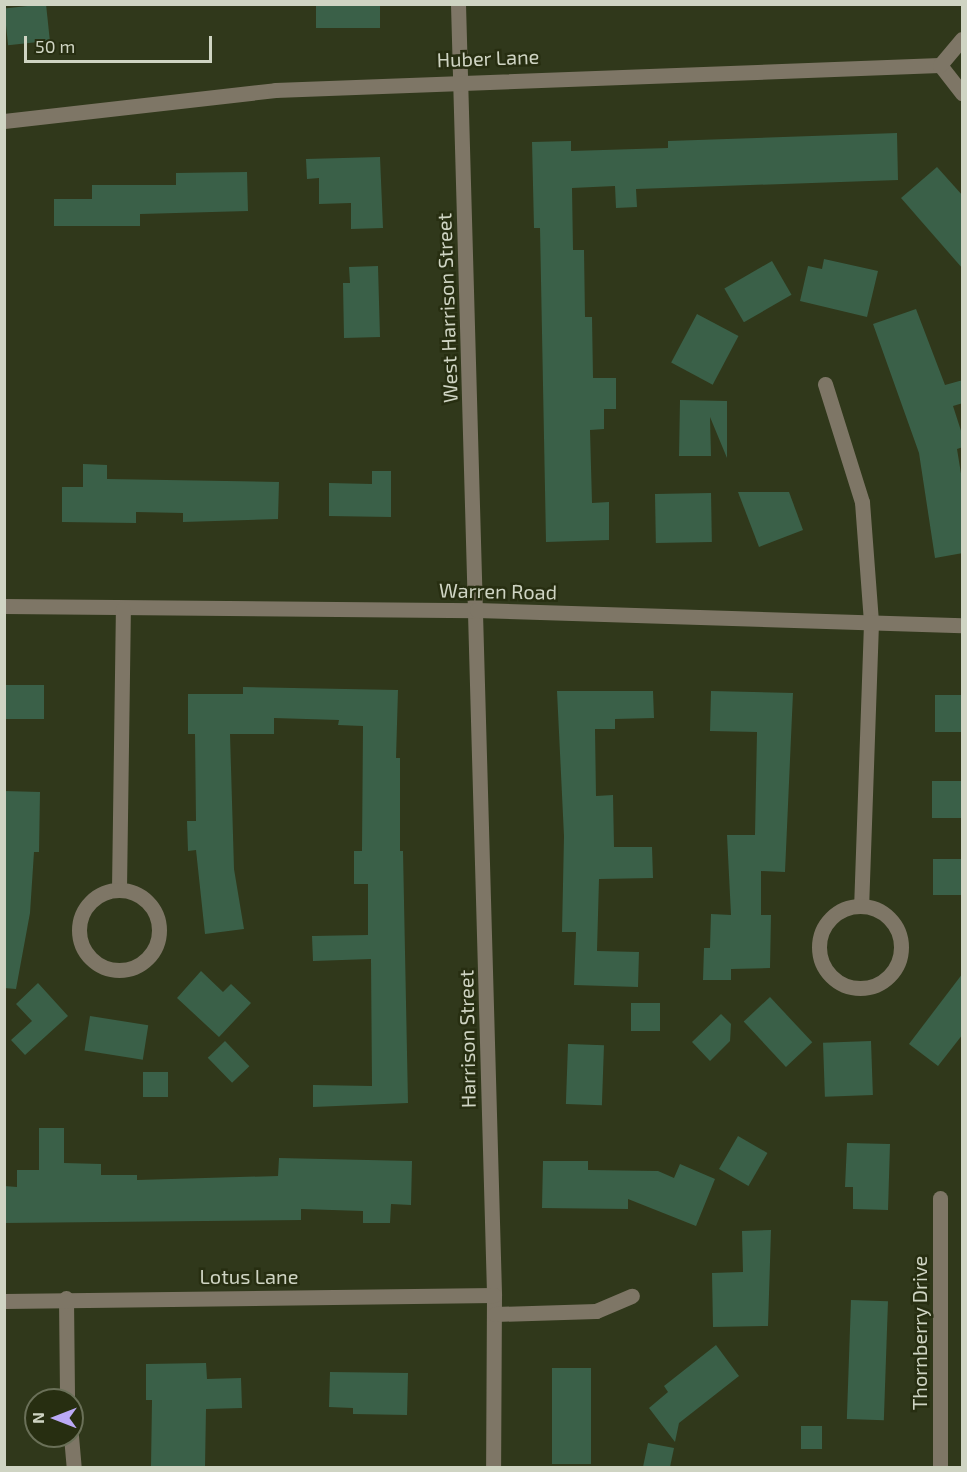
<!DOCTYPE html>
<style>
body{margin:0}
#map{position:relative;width:967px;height:1472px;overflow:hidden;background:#30381b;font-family:"Exo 2",sans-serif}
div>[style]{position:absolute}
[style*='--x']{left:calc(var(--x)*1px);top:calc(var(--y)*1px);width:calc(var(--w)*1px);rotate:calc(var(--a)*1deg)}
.building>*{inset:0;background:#3a6048;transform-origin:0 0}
.minor>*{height:15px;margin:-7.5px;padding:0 7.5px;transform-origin:7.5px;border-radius:7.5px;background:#7e7666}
.minor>.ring{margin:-7.5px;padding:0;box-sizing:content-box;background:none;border:15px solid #7e7666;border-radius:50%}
span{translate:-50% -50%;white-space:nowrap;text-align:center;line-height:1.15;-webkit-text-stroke:5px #272e11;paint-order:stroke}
.street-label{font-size:20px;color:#cfd4c3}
.frame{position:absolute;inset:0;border:6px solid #cfd4c3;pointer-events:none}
.north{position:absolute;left:24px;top:1388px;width:60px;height:60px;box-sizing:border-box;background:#272e11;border:2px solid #6a7058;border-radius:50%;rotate:270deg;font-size:16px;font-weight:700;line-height:24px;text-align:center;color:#cfd4c3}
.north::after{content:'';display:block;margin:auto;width:21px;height:27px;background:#bbaaf6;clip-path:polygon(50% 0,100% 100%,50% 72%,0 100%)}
.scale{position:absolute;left:24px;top:36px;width:188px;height:27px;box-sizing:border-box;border:3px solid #cfd4c3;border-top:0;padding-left:8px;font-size:18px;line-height:21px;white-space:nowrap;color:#cfd4c3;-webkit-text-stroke:4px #272e11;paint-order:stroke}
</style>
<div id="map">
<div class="building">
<div style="left:46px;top:4px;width:37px;height:42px;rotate:84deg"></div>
<div style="left:316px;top:4px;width:64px;height:24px"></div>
<div style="clip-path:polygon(897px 133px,898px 180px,636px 189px,637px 207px,616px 208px,615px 186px,572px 188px,573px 250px,584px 250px,585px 317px,592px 317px,593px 378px,616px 378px,616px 409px,604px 409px,604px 429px,590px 430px,592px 503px,609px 502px,609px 540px,546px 542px,540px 228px,534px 228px,532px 142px,571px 141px,571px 151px,668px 148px,668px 141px)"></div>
<div style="clip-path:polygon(380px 157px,383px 228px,351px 229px,351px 203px,319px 204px,319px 178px,307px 179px,306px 159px)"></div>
<div style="clip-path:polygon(937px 167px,963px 196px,963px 269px,901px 198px)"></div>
<div style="clip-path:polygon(247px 172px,248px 211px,140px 214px,140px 226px,54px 226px,54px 199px,92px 199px,92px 185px,176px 185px,176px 173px)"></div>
<div style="clip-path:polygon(824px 259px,878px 271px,867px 317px,800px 301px,808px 266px,822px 269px)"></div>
<div style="left:772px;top:261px;width:39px;height:55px;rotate:60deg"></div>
<div style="clip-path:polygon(378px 266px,380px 337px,344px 338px,343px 283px,350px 283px,349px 267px)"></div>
<div style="clip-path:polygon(916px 309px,945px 385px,963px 380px,963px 403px,953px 406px,963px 437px,963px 447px,957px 449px,963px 486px,963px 553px,935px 558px,919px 453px,873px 324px)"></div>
<div style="left:697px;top:314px;width:47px;height:55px;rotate:28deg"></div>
<div style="clip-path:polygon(680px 400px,727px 401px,727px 458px,710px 417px,711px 456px,679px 456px)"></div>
<div style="clip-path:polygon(83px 464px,107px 465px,107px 479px,279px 482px,278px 519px,183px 522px,183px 513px,136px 512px,136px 523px,62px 522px,62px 487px,83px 487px)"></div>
<div style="clip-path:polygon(372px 471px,391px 471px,391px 517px,329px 516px,329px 483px,372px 484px)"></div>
<div style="clip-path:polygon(738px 492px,789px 492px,803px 530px,759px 547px)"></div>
<div style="left:711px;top:493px;width:49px;height:56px;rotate:89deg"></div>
<div style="left:4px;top:685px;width:40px;height:34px"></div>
<div style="clip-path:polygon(243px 687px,398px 690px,396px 758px,400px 758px,400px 851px,403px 851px,408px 1103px,313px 1107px,313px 1085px,372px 1086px,371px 959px,313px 961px,312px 936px,368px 935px,368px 884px,354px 884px,354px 851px,362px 851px,363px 726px,338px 725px,339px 720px,274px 718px,274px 734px,230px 734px,234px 869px,244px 929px,205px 934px,196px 850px,188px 851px,187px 821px,196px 821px,195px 734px,188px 734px,188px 694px,243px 694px)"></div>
<div style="clip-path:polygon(557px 691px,653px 691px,654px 718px,615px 719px,615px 729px,595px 729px,596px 796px,613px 795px,614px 847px,652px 847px,653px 878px,599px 879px,597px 951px,639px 952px,638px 987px,574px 985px,576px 932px,562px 932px,564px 836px)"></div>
<div style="clip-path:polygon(711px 691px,793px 693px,785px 872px,761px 871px,761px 915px,771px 915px,770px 968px,731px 969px,731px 980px,703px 980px,704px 948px,710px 948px,711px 914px,731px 915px,727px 835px,755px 835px,757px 732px,710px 731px)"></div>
<div style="left:935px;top:695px;width:28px;height:37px"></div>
<div style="left:932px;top:781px;width:31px;height:37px"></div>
<div style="clip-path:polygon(4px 791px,40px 792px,39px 852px,34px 852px,30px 913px,16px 989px,4px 988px)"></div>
<div style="left:933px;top:859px;width:30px;height:36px"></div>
<div style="clip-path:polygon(201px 971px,223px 992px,231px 984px,251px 1003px,219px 1037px,177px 998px)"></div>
<div style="clip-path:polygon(963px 973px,963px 1034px,938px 1066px,909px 1044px)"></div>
<div style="clip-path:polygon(38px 983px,68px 1016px,25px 1055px,11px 1040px,32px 1021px,16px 1004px)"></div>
<div style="left:770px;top:997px;width:62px;height:36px;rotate:47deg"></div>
<div style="left:631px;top:1003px;width:29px;height:28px"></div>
<div style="clip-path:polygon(721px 1014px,731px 1024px,730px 1041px,710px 1061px,692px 1042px)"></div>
<div style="left:90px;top:1016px;width:59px;height:35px;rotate:9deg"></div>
<div style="left:225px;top:1041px;width:35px;height:24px;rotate:46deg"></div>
<div style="left:871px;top:1041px;width:54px;height:48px;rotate:88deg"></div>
<div style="left:568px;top:1044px;width:36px;height:60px;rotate:2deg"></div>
<div style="left:143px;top:1072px;width:25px;height:25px"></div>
<div style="clip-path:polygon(39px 1128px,64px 1128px,64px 1163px,101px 1164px,101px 1175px,137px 1175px,137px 1180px,278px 1176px,279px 1158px,412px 1161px,411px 1205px,391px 1204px,390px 1223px,363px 1223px,363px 1211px,301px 1209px,301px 1220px,4px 1223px,4px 1186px,17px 1187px,17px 1170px,39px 1170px)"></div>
<div style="left:738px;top:1136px;width:34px;height:38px;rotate:30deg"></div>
<div style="clip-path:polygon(847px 1143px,890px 1144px,888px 1210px,853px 1209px,853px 1187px,845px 1187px)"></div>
<div style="clip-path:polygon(543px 1161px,588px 1161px,588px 1170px,658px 1171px,674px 1178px,680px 1164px,715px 1179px,696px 1226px,628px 1199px,628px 1209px,542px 1208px)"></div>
<div style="clip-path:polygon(771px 1230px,768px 1326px,713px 1327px,712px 1273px,743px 1272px,742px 1231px)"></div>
<div style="left:851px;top:1300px;width:37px;height:119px;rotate:2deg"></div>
<div style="clip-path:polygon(716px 1345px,739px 1376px,679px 1423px,675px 1442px,649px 1408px,668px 1392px,664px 1386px)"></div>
<div style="clip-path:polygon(206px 1363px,207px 1379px,241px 1378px,242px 1408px,206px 1409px,205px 1467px,151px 1467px,152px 1400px,146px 1400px,146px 1364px)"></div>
<div style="left:552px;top:1368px;width:39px;height:96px"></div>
<div style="clip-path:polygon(330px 1372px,408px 1373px,407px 1415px,353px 1414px,353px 1408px,329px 1407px)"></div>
<div style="left:801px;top:1426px;width:21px;height:23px"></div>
<div style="clip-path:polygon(648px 1443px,674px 1448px,670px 1467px,643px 1467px)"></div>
</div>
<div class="minor">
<div style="--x:458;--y:4;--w:1292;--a:88.4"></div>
<div style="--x:494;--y:1295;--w:173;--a:90.3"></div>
<div style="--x:940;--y:65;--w:36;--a:52"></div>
<div style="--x:4;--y:121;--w:273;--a:-6.5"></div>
<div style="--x:275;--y:90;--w:665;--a:-2.15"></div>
<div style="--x:940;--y:65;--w:34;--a:-50"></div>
<div style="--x:825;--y:384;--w:124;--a:72.6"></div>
<div style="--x:862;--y:502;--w:121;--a:85.7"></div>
<div style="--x:871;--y:623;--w:282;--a:92"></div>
<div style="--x:4;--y:606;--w:473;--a:0.5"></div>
<div style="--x:477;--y:610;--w:485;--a:1.8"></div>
<div style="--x:119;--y:889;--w:280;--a:-89.2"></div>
<div class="ring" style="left:79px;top:890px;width:65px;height:65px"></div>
<div class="ring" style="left:819px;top:906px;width:67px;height:67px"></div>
<div style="--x:940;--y:1198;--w:270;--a:90"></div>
<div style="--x:66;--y:1298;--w:102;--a:89.4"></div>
<div style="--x:4;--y:1301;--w:490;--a:-0.7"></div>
<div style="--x:495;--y:1314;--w:101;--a:-1.7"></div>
<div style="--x:596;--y:1311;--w:39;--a:-23"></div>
<div style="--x:71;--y:1436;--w:32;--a:85"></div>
</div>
<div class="street-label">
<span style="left:488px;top:58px;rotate:-2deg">Huber Lane</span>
<span style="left:447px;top:308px;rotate:-92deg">West Harrison Street</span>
<span style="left:498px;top:591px;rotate:1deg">Warren Road</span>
<span style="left:467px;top:1039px;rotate:-91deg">Harrison Street</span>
<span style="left:249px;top:1276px">Lotus Lane</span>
<span style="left:919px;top:1333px;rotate:-90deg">Thornberry Drive</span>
</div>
<div class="frame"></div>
<div class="north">N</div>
<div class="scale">50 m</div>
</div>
